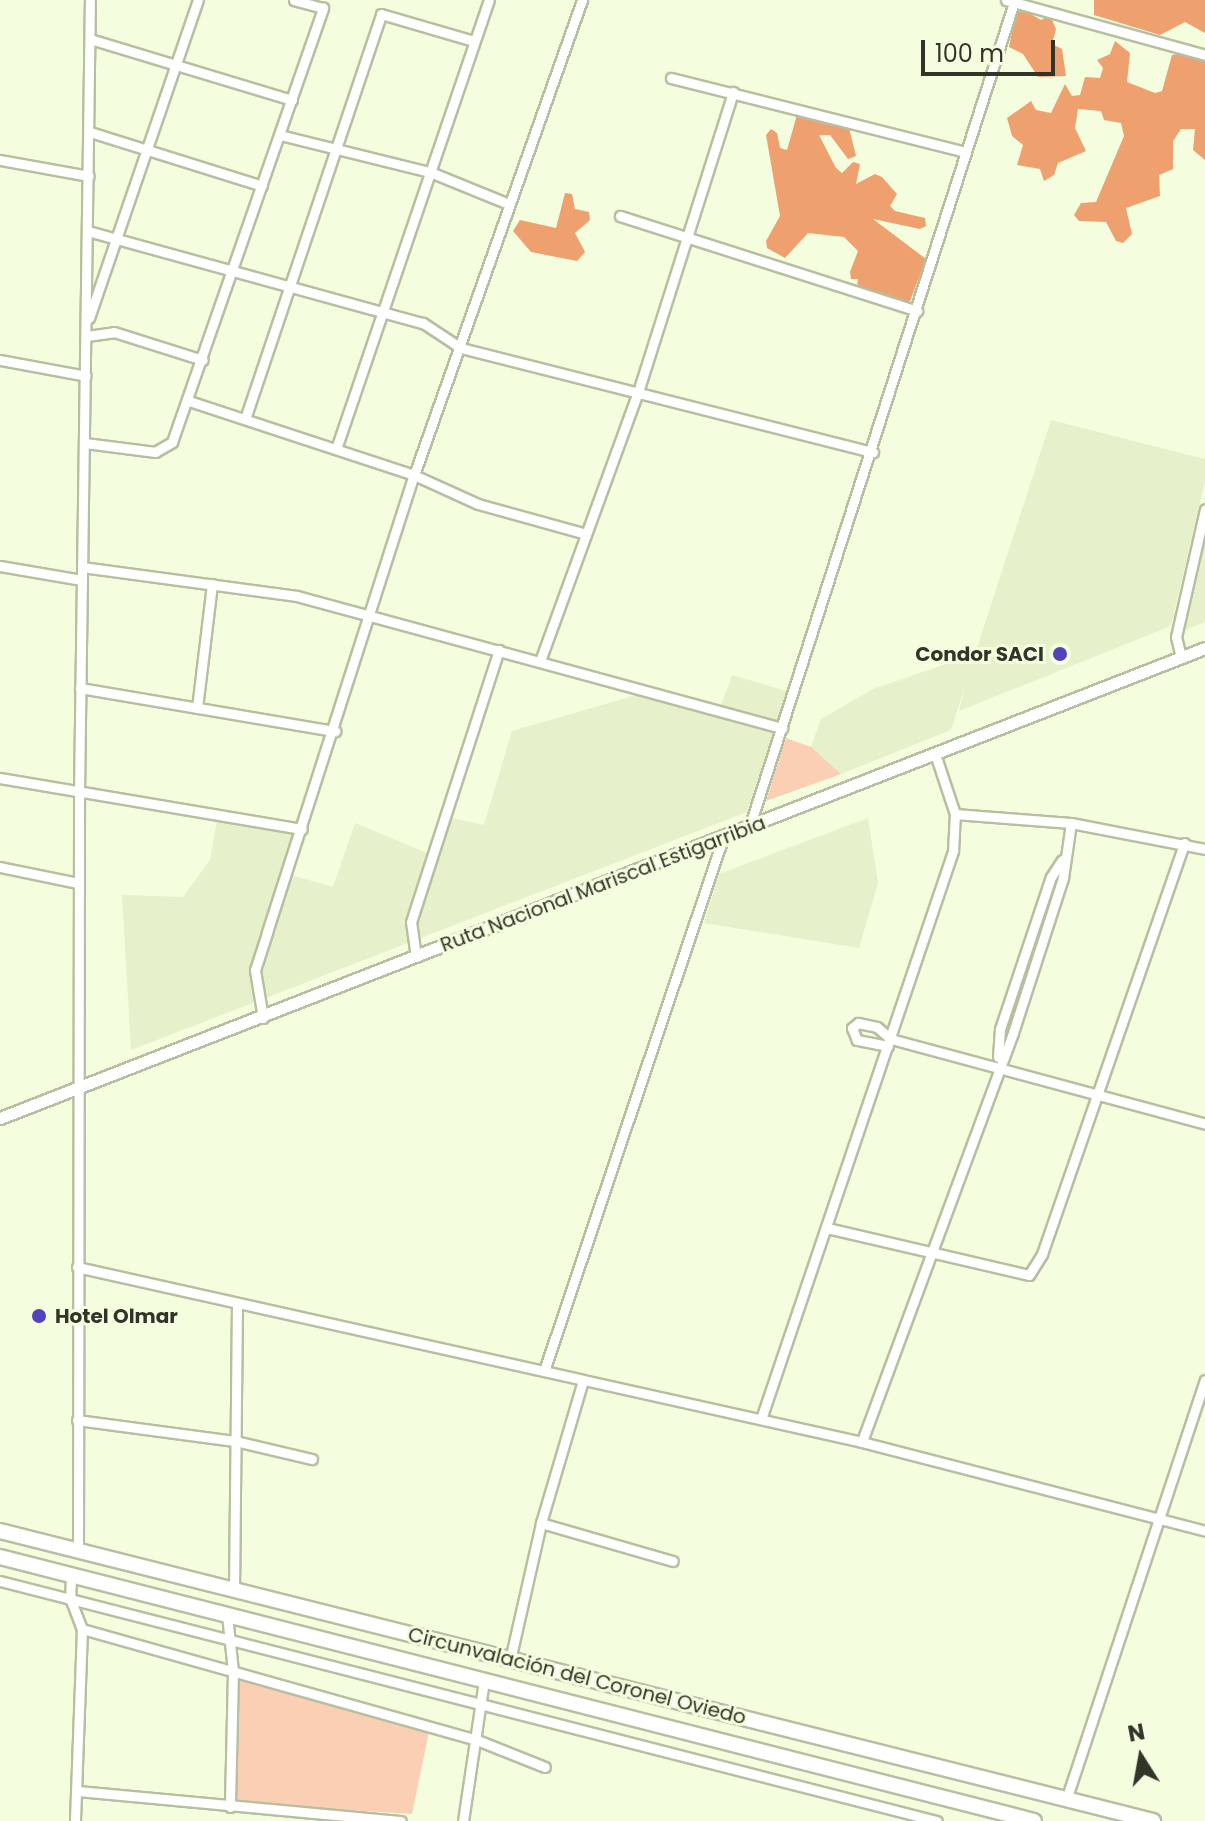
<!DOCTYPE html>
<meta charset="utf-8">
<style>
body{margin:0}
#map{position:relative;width:1205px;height:1821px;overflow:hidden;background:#f4fdde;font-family:Poppins,sans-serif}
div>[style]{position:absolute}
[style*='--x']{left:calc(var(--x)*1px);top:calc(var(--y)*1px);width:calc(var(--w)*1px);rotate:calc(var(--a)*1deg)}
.built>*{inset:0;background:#e6f0cb}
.green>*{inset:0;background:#facfb4}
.forest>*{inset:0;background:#eea16e}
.roads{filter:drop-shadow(2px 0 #b7bfa1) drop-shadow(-2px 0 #b7bfa1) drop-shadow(0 2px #b7bfa1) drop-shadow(0 -2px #b7bfa1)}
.minor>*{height:9px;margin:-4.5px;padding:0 4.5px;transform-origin:4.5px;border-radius:4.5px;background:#fff}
.major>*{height:11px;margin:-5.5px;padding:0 5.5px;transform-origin:5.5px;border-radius:5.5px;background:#fff}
.highway>*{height:14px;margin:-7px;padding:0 7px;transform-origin:7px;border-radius:7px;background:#fff}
.dots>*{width:22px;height:22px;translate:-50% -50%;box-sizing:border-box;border:4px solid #f4fdde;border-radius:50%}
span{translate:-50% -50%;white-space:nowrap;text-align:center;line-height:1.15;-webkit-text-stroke:6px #f4fdde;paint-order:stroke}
.poi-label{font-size:20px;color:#313428;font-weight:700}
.right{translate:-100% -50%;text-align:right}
.left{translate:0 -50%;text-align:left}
.street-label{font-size:20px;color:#313428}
.north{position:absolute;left:1101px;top:1717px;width:80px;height:80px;-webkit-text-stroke:6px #f4fdde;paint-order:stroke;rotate:349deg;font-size:22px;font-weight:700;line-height:32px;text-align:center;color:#313428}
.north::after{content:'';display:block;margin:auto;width:28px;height:36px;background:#313428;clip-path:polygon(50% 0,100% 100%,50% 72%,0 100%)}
.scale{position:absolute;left:921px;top:40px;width:134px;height:36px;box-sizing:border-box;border:4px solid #313428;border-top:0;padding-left:10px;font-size:24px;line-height:28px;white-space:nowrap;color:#313428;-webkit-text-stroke:6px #f4fdde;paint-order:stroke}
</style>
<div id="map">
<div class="built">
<div style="clip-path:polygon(1051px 420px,1205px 459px,1205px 481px,1171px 626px,959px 711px,965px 686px,951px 730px,841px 774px,811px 747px,821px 719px,873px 689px,975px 654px)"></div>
<div style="clip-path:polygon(1205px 542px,1205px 622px,1183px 631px)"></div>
<div style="clip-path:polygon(732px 675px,787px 691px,747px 812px,131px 1050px,122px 895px,183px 897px,210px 860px,217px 820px,297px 833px,284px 873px,333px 887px,355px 823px,439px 858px,452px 818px,484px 825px,512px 731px,640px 694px,717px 717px)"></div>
<div style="clip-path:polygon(868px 818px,878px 883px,859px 948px,704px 923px,719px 874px)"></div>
</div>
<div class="green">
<div style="clip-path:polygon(786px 738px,811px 747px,841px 774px,766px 801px)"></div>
<div style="clip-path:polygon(237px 1677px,429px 1732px,412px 1814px,236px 1803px)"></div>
</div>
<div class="forest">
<div style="clip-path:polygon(1094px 0,1205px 0,1205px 33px,1185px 22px,1160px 35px,1094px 15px)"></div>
<div style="clip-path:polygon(1024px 10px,1041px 20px,1050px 15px,1056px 29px,1052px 44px,1062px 49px,1066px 76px,1038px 77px,1023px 54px,1009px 47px,1016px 13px)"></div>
<div style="clip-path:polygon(1115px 41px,1130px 53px,1127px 82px,1155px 93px,1162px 91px,1172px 55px,1205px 49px,1205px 160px,1193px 150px,1195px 129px,1181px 129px,1173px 141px,1173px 169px,1159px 175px,1160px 196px,1126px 208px,1132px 234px,1123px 243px,1116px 241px,1106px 222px,1079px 221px,1074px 215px,1081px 203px,1096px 202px,1124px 136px,1121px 123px,1104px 120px,1101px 111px,1078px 109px,1075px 128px,1086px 151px,1058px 163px,1054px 175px,1044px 181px,1040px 169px,1017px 165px,1023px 145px,1012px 136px,1007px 118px,1031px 101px,1036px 110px,1051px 113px,1065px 84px,1072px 96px,1080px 95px,1085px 77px,1100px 78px,1103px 68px,1097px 60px,1110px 54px)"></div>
<div style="clip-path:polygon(798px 111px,834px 114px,847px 120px,856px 156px,848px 159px,830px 135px,819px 135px,836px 168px,842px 173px,853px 162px,860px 164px,856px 184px,875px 174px,882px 177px,897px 194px,890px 206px,895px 211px,925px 218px,926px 226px,920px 229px,873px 219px,926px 259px,910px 301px,904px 305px,883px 306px,856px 293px,858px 279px,851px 279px,850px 272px,858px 251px,844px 237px,808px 233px,785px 258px,767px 248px,766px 241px,780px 216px,766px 135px,771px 129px,777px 133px,780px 148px,787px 150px)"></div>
<div style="clip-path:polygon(565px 193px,572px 194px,575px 209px,589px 212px,590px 220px,575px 233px,585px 252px,577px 261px,531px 252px,513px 231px,520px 220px,556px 228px)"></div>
</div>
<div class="roads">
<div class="minor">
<div style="--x:1006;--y:0;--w:206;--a:15.4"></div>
<div style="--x:90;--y:39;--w:211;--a:16.8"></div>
<div style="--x:671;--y:78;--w:304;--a:14.1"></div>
<div style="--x:90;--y:132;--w:180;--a:17.4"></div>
<div style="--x:280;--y:135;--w:154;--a:13.9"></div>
<div style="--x:430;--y:172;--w:85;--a:22.1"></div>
<div style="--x:0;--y:160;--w:90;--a:10.2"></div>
<div style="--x:620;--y:216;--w:312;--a:17.7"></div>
<div style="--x:88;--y:231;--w:347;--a:15.4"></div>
<div style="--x:423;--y:323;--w:45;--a:33.3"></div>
<div style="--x:461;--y:348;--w:425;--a:14.2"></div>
<div style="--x:89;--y:318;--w:336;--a:-71.1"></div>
<div style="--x:87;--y:336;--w:27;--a:-8"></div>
<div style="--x:114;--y:332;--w:93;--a:17.5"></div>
<div style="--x:0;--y:360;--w:87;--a:10.5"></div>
<div style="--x:189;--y:401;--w:237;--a:18.2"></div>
<div style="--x:414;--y:475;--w:70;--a:24.4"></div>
<div style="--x:478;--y:504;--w:112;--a:15.5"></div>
<div style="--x:245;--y:419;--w:427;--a:-71.4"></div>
<div style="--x:381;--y:14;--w:97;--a:16.2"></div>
<div style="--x:85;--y:443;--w:71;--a:7.3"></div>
<div style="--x:155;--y:452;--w:20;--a:-30"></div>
<div style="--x:172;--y:442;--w:460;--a:-70.8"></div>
<div style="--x:323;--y:8;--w:30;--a:-165"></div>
<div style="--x:336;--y:449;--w:474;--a:-71.2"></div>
<div style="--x:0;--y:566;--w:83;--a:9.7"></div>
<div style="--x:82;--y:567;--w:217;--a:7.7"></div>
<div style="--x:297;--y:596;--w:503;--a:15.23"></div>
<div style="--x:1181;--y:657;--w:21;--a:-104"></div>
<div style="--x:1176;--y:637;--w:131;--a:-77.2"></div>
<div style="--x:540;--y:661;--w:283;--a:-70"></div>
<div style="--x:637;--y:395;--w:318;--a:-72.4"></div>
<div style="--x:80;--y:688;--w:259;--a:9.6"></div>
<div style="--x:197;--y:708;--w:125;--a:-83.1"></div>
<div style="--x:0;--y:778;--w:306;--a:9.6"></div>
<div style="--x:955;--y:814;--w:116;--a:4.4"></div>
<div style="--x:1071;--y:823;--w:136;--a:11"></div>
<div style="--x:1071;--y:823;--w:56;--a:98.3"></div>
<div style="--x:1063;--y:878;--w:163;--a:107.9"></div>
<div style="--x:1013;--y:1033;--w:436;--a:110.3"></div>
<div style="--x:862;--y:1442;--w:354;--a:14.5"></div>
<div style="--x:750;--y:825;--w:864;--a:-72.21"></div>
<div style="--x:0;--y:867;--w:80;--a:11.6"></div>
<div style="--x:416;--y:957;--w:35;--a:-98"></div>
<div style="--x:411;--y:922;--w:286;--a:-72.1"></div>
<div style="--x:263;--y:1018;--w:49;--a:-99.5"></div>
<div style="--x:255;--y:970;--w:40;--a:-72"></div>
<div style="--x:267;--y:932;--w:480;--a:-72.2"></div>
<div style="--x:414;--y:475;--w:504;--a:-70.52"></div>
<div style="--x:888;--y:1046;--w:32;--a:-169"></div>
<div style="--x:857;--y:1040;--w:13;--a:-113"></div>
<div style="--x:852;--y:1028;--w:8;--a:-40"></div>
<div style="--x:858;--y:1023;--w:19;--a:12"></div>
<div style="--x:877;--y:1027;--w:18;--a:41"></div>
<div style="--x:891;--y:1039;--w:325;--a:15.1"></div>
<div style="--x:998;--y:1057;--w:28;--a:-86"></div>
<div style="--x:1000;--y:1029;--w:160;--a:-71.5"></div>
<div style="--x:1051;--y:877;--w:20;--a:-57"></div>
<div style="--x:827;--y:1228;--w:207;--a:13.1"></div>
<div style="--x:1029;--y:1275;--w:25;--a:-58"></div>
<div style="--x:1042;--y:1254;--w:435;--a:-70.9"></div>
<div style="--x:77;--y:1267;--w:804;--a:12.57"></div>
<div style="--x:544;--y:1371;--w:565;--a:-71.44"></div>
<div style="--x:761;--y:1419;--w:600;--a:-71.32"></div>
<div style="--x:953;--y:851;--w:37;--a:-87"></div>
<div style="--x:955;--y:814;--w:63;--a:-108.4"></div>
<div style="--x:77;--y:1420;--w:159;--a:7.6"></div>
<div style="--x:235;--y:1441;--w:79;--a:13.2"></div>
<div style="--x:541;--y:1523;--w:137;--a:16.1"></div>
<div style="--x:78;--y:1551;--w:758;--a:-89.92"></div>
<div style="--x:79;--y:793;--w:793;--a:-89.21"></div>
<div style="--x:71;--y:1575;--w:23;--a:92"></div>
<div style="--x:70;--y:1598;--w:33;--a:69"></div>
<div style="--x:82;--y:1629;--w:192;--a:92.1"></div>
<div style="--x:0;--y:1581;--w:967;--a:14.37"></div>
<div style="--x:234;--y:1591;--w:288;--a:-89.4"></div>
<div style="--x:227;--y:1615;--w:56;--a:83.9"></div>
<div style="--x:233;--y:1671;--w:136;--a:91.3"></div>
<div style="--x:82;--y:1629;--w:410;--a:15.7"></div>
<div style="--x:477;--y:1740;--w:73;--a:21.7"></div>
<div style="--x:510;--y:1660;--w:140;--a:-77.2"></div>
<div style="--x:541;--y:1523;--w:149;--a:-73.6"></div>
<div style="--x:77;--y:1791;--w:325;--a:5.3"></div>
<div style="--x:1067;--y:1797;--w:439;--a:-71.7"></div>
<div style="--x:463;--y:1821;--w:142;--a:-81.5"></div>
</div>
<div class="major">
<div style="--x:0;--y:1118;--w:1293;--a:-21.31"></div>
</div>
<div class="highway">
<div style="--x:0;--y:1531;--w:1189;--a:14.12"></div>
<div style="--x:0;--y:1557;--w:1067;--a:14.32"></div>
</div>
</div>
<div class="dots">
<div style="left:1060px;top:654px;background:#5143ba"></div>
<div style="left:39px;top:1316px;background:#5143ba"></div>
</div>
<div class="poi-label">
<span class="right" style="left:1044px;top:654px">Condor SACI</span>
<span class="left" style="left:55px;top:1316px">Hotel Olmar</span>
</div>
<div class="street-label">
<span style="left:603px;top:884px;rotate:-21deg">Ruta Nacional Mariscal Estigarribia</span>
<span style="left:577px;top:1676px;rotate:14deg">Circunvalación del Coronel Oviedo</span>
</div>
<div class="north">N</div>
<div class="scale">100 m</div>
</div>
